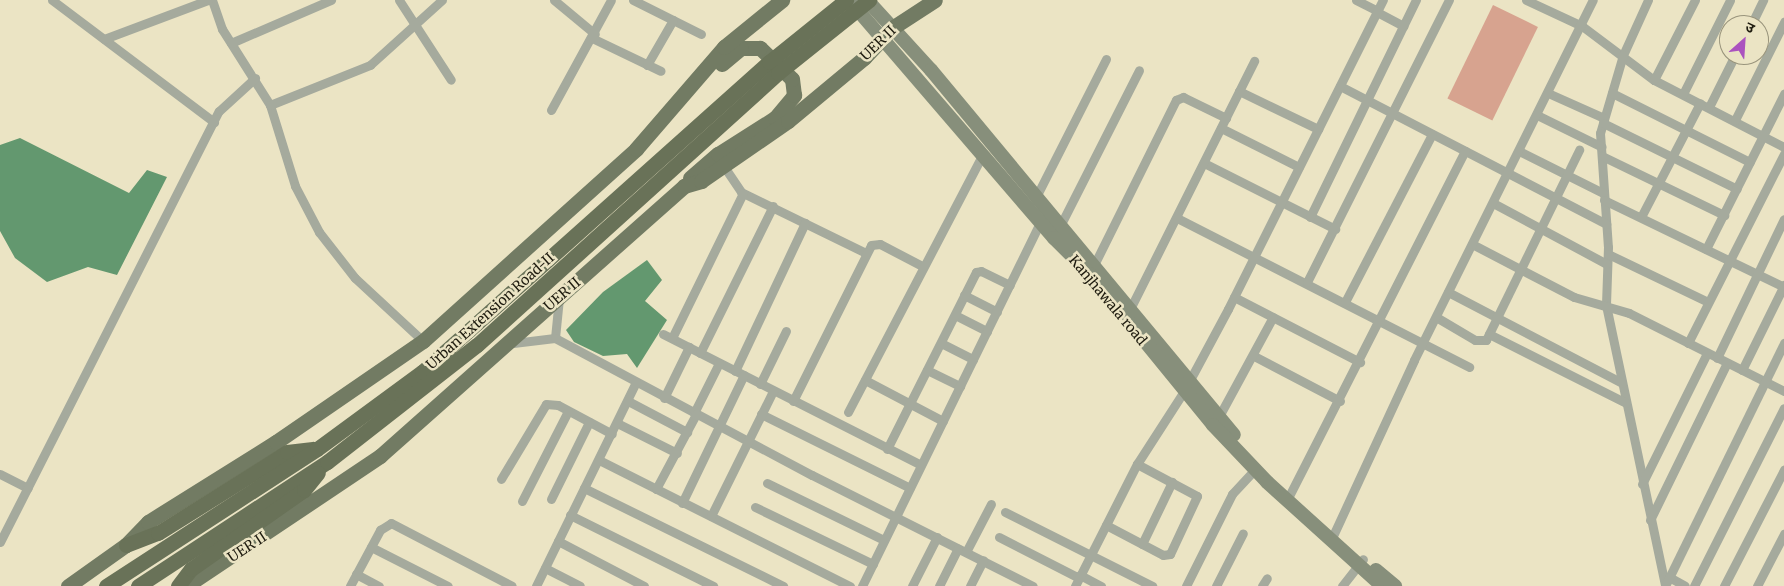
<!DOCTYPE html>
<meta charset="utf-8">
<style>
body{margin:0}
#map{position:relative;width:1784px;height:586px;overflow:hidden;background:#ebe4c4;font-family:Merriweather,"Noto Sans Devanagari",serif}
div>[style]{position:absolute}
[style*='--x']{left:calc(var(--x)*1px);top:calc(var(--y)*1px);width:calc(var(--w)*1px);rotate:calc(var(--a)*1deg)}
.green>*{inset:0;background:#d7a38f;transform-origin:0 0}
.water>*{inset:0;background:#63986f}
.minor>*{height:9px;margin:-4.5px;padding:0 4.5px;transform-origin:4.5px;border-radius:4.5px;background:#a5aa9d}
.secondary>*{height:14px;margin:-7px;padding:0 7px;transform-origin:7px;border-radius:7px;background:#878f7b}
.primary>*{height:15px;margin:-7.5px;padding:0 7.5px;transform-origin:7.5px;border-radius:7.5px;background:#727b63}
.trunk>*{height:15px;margin:-7.5px;padding:0 7.5px;transform-origin:7.5px;border-radius:7.5px;background:#697258}
.trunk-bridge>*{height:15px;margin:-7.5px;padding:0 7.5px;transform-origin:7.5px;border-radius:7.5px;background:#697258}
span{translate:-50% -50%;white-space:nowrap;text-align:center;line-height:1.15;-webkit-text-stroke:5px #ebe4c4;paint-order:stroke}
.street-label{font-size:14px;color:#1e1b0f}
.north{position:absolute;left:1719px;top:15px;width:50px;height:50px;box-sizing:border-box;background:#ebe4c4;border:1px solid #99947c;border-radius:50%;rotate:26deg;font-size:14px;font-weight:700;line-height:20px;text-align:center;color:#1e1b0f}
.north::after{content:'';display:block;margin:auto;width:18px;height:22px;background:#ab52bf;clip-path:polygon(50% 0,100% 100%,50% 72%,0 100%)}
</style>
<div id="map">
<div class="green">
<div style="left:1493px;top:5px;width:50px;height:104px;rotate:26deg"></div>
</div>
<div class="water">
<div style="clip-path:polygon(20px 138px,129px 193px,147px 170px,167px 177px,117px 275px,88px 267px,47px 282px,15px 258px,0 231px,0 145px)"></div>
<div style="clip-path:polygon(647px 260px,662px 280px,645px 301px,667px 320px,637px 368px,627px 354px,603px 356px,574px 342px,566px 330px,603px 292px)"></div>
</div>
<div class="minor">
<div style="--x:52;--y:0;--w:203;--a:37"></div>
<div style="--x:212;--y:0;--w:31;--a:71"></div>
<div style="--x:222;--y:29;--w:90;--a:57.7"></div>
<div style="--x:270;--y:105;--w:85;--a:72.8"></div>
<div style="--x:295;--y:186;--w:52;--a:62.4"></div>
<div style="--x:319;--y:232;--w:58;--a:52"></div>
<div style="--x:355;--y:278;--w:93;--a:42.8"></div>
<div style="--x:399;--y:0;--w:95;--a:57"></div>
<div style="--x:554;--y:0;--w:53;--a:39.7"></div>
<div style="--x:633;--y:0;--w:76;--a:26.6"></div>
<div style="--x:1356;--y:0;--w:25;--a:27"></div>
<div style="--x:1526;--y:0;--w:62;--a:24.9"></div>
<div style="--x:1582;--y:26;--w:90;--a:36.9"></div>
<div style="--x:1654;--y:80;--w:146;--a:27.3"></div>
<div style="--x:1648;--y:0;--w:60;--a:114.4"></div>
<div style="--x:1623;--y:55;--w:81;--a:106.4"></div>
<div style="--x:1600;--y:133;--w:114;--a:86"></div>
<div style="--x:1608;--y:247;--w:58;--a:92"></div>
<div style="--x:1606;--y:305;--w:287;--a:78.1"></div>
<div style="--x:1377;--y:12;--w:30;--a:28"></div>
<div style="--x:1751;--y:25;--w:28;--a:-64"></div>
<div style="--x:592;--y:38;--w:76;--a:25.6"></div>
<div style="--x:104;--y:39;--w:111;--a:-20.6"></div>
<div style="--x:231;--y:43;--w:109;--a:-23.3"></div>
<div style="--x:647;--y:65;--w:52;--a:-60"></div>
<div style="--x:1654;--y:80;--w:90;--a:-62.9"></div>
<div style="--x:1340;--y:86;--w:300;--a:27.4"></div>
<div style="--x:1239;--y:91;--w:88;--a:25.7"></div>
<div style="--x:1548;--y:93;--w:61;--a:24.1"></div>
<div style="--x:1612;--y:93;--w:154;--a:26.6"></div>
<div style="--x:1683;--y:94;--w:105;--a:-63.4"></div>
<div style="--x:270;--y:105;--w:108;--a:-21.8"></div>
<div style="--x:370;--y:65;--w:97;--a:-42.1"></div>
<div style="--x:1709;--y:107;--w:58;--a:-63.4"></div>
<div style="--x:551;--y:110;--w:125;--a:-61.4"></div>
<div style="--x:1537;--y:115;--w:72;--a:26.2"></div>
<div style="--x:1735;--y:120;--w:110;--a:-63.4"></div>
<div style="--x:1603;--y:123;--w:149;--a:26.2"></div>
<div style="--x:1221;--y:128;--w:87;--a:26.6"></div>
<div style="--x:1519;--y:151;--w:94;--a:26.6"></div>
<div style="--x:1602;--y:156;--w:136;--a:25.8"></div>
<div style="--x:1204;--y:163;--w:147;--a:26.7"></div>
<div style="--x:723;--y:165;--w:32;--a:56"></div>
<div style="--x:741;--y:192;--w:139;--a:26"></div>
<div style="--x:1035;--y:199;--w:157;--a:-63.1"></div>
<div style="--x:1604;--y:200;--w:200;--a:25.8"></div>
<div style="--x:1493;--y:203;--w:129;--a:28.2"></div>
<div style="--x:1310;--y:217;--w:242;--a:-64"></div>
<div style="--x:1641;--y:217;--w:128;--a:-62.6"></div>
<div style="--x:1177;--y:218;--w:328;--a:27"></div>
<div style="--x:1058;--y:230;--w:179;--a:-63.1"></div>
<div style="--x:1472;--y:244;--w:115;--a:27.5"></div>
<div style="--x:1574;--y:297;--w:57;--a:16.2"></div>
<div style="--x:1629;--y:313;--w:174;--a:26.7"></div>
<div style="--x:1706;--y:249;--w:174;--a:-63.3"></div>
<div style="--x:1608;--y:254;--w:111;--a:25.6"></div>
<div style="--x:1092;--y:269;--w:189;--a:-63.6"></div>
<div style="--x:1176;--y:100;--w:8;--a:-23"></div>
<div style="--x:1183;--y:97;--w:48;--a:26"></div>
<div style="--x:1307;--y:282;--w:316;--a:-63.3"></div>
<div style="--x:1448;--y:292;--w:196;--a:27.6"></div>
<div style="--x:964;--y:295;--w:37;--a:27"></div>
<div style="--x:1234;--y:297;--w:142;--a:27.3"></div>
<div style="--x:1345;--y:302;--w:189;--a:-62.6"></div>
<div style="--x:1128;--y:313;--w:282;--a:-63.4"></div>
<div style="--x:955;--y:315;--w:36;--a:27"></div>
<div style="--x:1436;--y:317;--w:45;--a:30.5"></div>
<div style="--x:1475;--y:340;--w:11;--a:0"></div>
<div style="--x:1486;--y:340;--w:212;--a:-63.9"></div>
<div style="--x:663;--y:334;--w:289;--a:26.9"></div>
<div style="--x:1489;--y:334;--w:153;--a:26.7"></div>
<div style="--x:555;--y:338;--w:40;--a:-84.3"></div>
<div style="--x:672;--y:338;--w:161;--a:-63.9"></div>
<div style="--x:941;--y:343;--w:36;--a:27"></div>
<div style="--x:1688;--y:343;--w:212;--a:-63.1"></div>
<div style="--x:505;--y:344;--w:50;--a:-6.8"></div>
<div style="--x:555;--y:338;--w:291;--a:28.1"></div>
<div style="--x:812;--y:475;--w:247;--a:26.7"></div>
<div style="--x:700;--y:353;--w:164;--a:-63.6"></div>
<div style="--x:1254;--y:356;--w:97;--a:27.6"></div>
<div style="--x:1717;--y:358;--w:154;--a:-64.3"></div>
<div style="--x:927;--y:370;--w:37;--a:26"></div>
<div style="--x:1742;--y:370;--w:95;--a:-63.7"></div>
<div style="--x:735;--y:371;--w:164;--a:-64.7"></div>
<div style="--x:865;--y:380;--w:88;--a:27.7"></div>
<div style="--x:760;--y:384;--w:59;--a:-63.9"></div>
<div style="--x:664;--y:398;--w:57;--a:-63.9"></div>
<div style="--x:628;--y:401;--w:67;--a:27.7"></div>
<div style="--x:793;--y:401;--w:174;--a:-63.4"></div>
<div style="--x:871;--y:245;--w:9;--a:-6"></div>
<div style="--x:880;--y:244;--w:47;--a:27.6"></div>
<div style="--x:848;--y:412;--w:291;--a:-62.4"></div>
<div style="--x:694;--y:413;--w:56;--a:-63.4"></div>
<div style="--x:761;--y:414;--w:166;--a:26.4"></div>
<div style="--x:1217;--y:420;--w:117;--a:-61.5"></div>
<div style="--x:617;--y:423;--w:67;--a:26.6"></div>
<div style="--x:887;--y:449;--w:198;--a:-63.3"></div>
<div style="--x:976;--y:272;--w:5;--a:-11"></div>
<div style="--x:981;--y:271;--w:32;--a:26"></div>
<div style="--x:599;--y:460;--w:281;--a:26.7"></div>
<div style="--x:0;--y:474;--w:31;--a:27"></div>
<div style="--x:501;--y:479;--w:87;--a:-59"></div>
<div style="--x:546;--y:404;--w:12;--a:5"></div>
<div style="--x:558;--y:405;--w:61;--a:28.2"></div>
<div style="--x:767;--y:483;--w:130;--a:26"></div>
<div style="--x:1642;--y:484;--w:146;--a:-63.6"></div>
<div style="--x:584;--y:488;--w:222;--a:26.2"></div>
<div style="--x:656;--y:489;--w:85;--a:-61.9"></div>
<div style="--x:551;--y:499;--w:86;--a:-63.7"></div>
<div style="--x:1287;--y:500;--w:392;--a:-63"></div>
<div style="--x:522;--y:501;--w:101;--a:-62.9"></div>
<div style="--x:682;--y:503;--w:142;--a:-64.2"></div>
<div style="--x:755;--y:507;--w:131;--a:25.8"></div>
<div style="--x:1005;--y:512;--w:165;--a:26.7"></div>
<div style="--x:570;--y:515;--w:160;--a:26.4"></div>
<div style="--x:711;--y:516;--w:140;--a:-63.6"></div>
<div style="--x:1650;--y:520;--w:175;--a:-63.9"></div>
<div style="--x:1106;--y:525;--w:64;--a:27.8"></div>
<div style="--x:1163;--y:555;--w:7;--a:-8"></div>
<div style="--x:1170;--y:554;--w:64;--a:-65"></div>
<div style="--x:1197;--y:496;--w:68;--a:-151.9"></div>
<div style="--x:999;--y:537;--w:90;--a:27.1"></div>
<div style="--x:1331;--y:540;--w:198;--a:-65.2"></div>
<div style="--x:1414;--y:360;--w:402;--a:-63.6"></div>
<div style="--x:558;--y:541;--w:97;--a:27.6"></div>
<div style="--x:0;--y:542;--w:483;--a:-63.1"></div>
<div style="--x:219;--y:111;--w:49;--a:-42.5"></div>
<div style="--x:1142;--y:544;--w:69;--a:-64.2"></div>
<div style="--x:371;--y:547;--w:86;--a:26.9"></div>
<div style="--x:966;--y:552;--w:54;--a:-62.5"></div>
<div style="--x:545;--y:568;--w:39;--a:27"></div>
<div style="--x:356;--y:574;--w:26;--a:28"></div>
<div style="--x:1080;--y:575;--w:24;--a:28"></div>
<div style="--x:1669;--y:577;--w:18;--a:29"></div>
<div style="--x:350;--y:586;--w:64;--a:-61.8"></div>
<div style="--x:380;--y:530;--w:13;--a:-32"></div>
<div style="--x:391;--y:523;--w:136;--a:27.5"></div>
<div style="--x:536;--y:586;--w:227;--a:-63.9"></div>
<div style="--x:862;--y:586;--w:405;--a:-63.9"></div>
<div style="--x:912;--y:586;--w:55;--a:-63"></div>
<div style="--x:939;--y:586;--w:42;--a:-63.4"></div>
<div style="--x:970;--y:586;--w:29;--a:-63"></div>
<div style="--x:1075;--y:586;--w:137;--a:-63.1"></div>
<div style="--x:1137;--y:464;--w:87;--a:-57.2"></div>
<div style="--x:1184;--y:391;--w:93;--a:-61.8"></div>
<div style="--x:1228;--y:309;--w:346;--a:-63.4"></div>
<div style="--x:1186;--y:586;--w:103;--a:-63.4"></div>
<div style="--x:1232;--y:494;--w:34;--a:-47"></div>
<div style="--x:1216;--y:586;--w:59;--a:-63"></div>
<div style="--x:1262;--y:586;--w:9;--a:-58"></div>
<div style="--x:1342;--y:586;--w:34;--a:-52"></div>
<div style="--x:1665;--y:586;--w:271;--a:-63.9"></div>
<div style="--x:1694;--y:586;--w:199;--a:-63.2"></div>
<div style="--x:1724;--y:586;--w:131;--a:-62.7"></div>
<div style="--x:1757;--y:586;--w:59;--a:-62.6"></div>
</div>
<div class="secondary">
<div style="--x:867;--y:0;--w:95;--a:47.6"></div>
<div style="--x:931;--y:70;--w:474;--a:50.3"></div>
<div style="--x:850;--y:1;--w:313;--a:49.3"></div>
<div style="--x:1054;--y:238;--w:51;--a:45"></div>
<div style="--x:1090;--y:274;--w:195;--a:50.8"></div>
<div style="--x:1213;--y:425;--w:79;--a:46.5"></div>
<div style="--x:1267;--y:482;--w:155;--a:42.1"></div>
<div style="--x:1376;--y:570;--w:25;--a:40"></div>
</div>
<div class="primary">
<div style="--x:690;--y:178;--w:37;--a:-41"></div>
<div style="--x:718;--y:154;--w:67;--a:-32.3"></div>
<div style="--x:775;--y:118;--w:30;--a:-50"></div>
<div style="--x:794;--y:95;--w:16;--a:-97"></div>
<div style="--x:792;--y:79;--w:45;--a:-135.9"></div>
<div style="--x:760;--y:48;--w:19;--a:180"></div>
<div style="--x:741;--y:48;--w:25;--a:140"></div>
<div style="--x:68;--y:586;--w:71;--a:-35.3"></div>
<div style="--x:126;--y:545;--w:32;--a:-46"></div>
<div style="--x:148;--y:522;--w:151;--a:-32"></div>
<div style="--x:276;--y:442;--w:178;--a:-34.5"></div>
<div style="--x:423;--y:341;--w:287;--a:-42"></div>
<div style="--x:636;--y:149;--w:135;--a:-49.2"></div>
<div style="--x:724;--y:47;--w:75;--a:-39"></div>
<div style="--x:186;--y:586;--w:234;--a:-33.8"></div>
<div style="--x:380;--y:456;--w:407;--a:-41.6"></div>
<div style="--x:684;--y:186;--w:18;--a:-16"></div>
<div style="--x:701;--y:181;--w:106;--a:-34.6"></div>
<div style="--x:788;--y:121;--w:99;--a:-39.7"></div>
<div style="--x:864;--y:58;--w:41;--a:-47"></div>
<div style="--x:892;--y:28;--w:51;--a:-33.1"></div>
</div>
<div class="trunk">
<div style="--x:126;--y:545;--w:34;--a:-21"></div>
<div style="--x:158;--y:533;--w:152;--a:-32.1"></div>
<div style="--x:287;--y:452;--w:26;--a:-7"></div>
<div style="--x:106;--y:586;--w:252;--a:-33"></div>
<div style="--x:317;--y:449;--w:130;--a:-36.3"></div>
<div style="--x:422;--y:372;--w:62;--a:-41.7"></div>
<div style="--x:138;--y:586;--w:226;--a:-33.3"></div>
<div style="--x:327;--y:462;--w:190;--a:-38"></div>
<div style="--x:178;--y:586;--w:21;--a:-53"></div>
<div style="--x:191;--y:569;--w:138;--a:-35"></div>
<div style="--x:304;--y:490;--w:22;--a:-51"></div>
</div>
<div class="trunk-bridge">
<div style="--x:468;--y:331;--w:404;--a:-41.8"></div>
<div style="--x:769;--y:62;--w:99;--a:-38.8"></div>
<div style="--x:477;--y:345;--w:406;--a:-42.1"></div>
<div style="--x:778;--y:73;--w:117;--a:-38.7"></div>
</div>
<div class="street-label">
<span style="left:878px;top:43px;rotate:-44deg">UER II</span>
<span style="left:562px;top:294px;rotate:-41deg">UER II</span>
<span style="left:1108px;top:300px;rotate:50deg">Kanjhawala road</span>
<span style="left:490px;top:311px;rotate:-42deg">Urban Extension Road-II</span>
<span style="left:247px;top:547px;rotate:-33deg">UER II</span>
</div>
<div class="north">उ</div>
</div>
